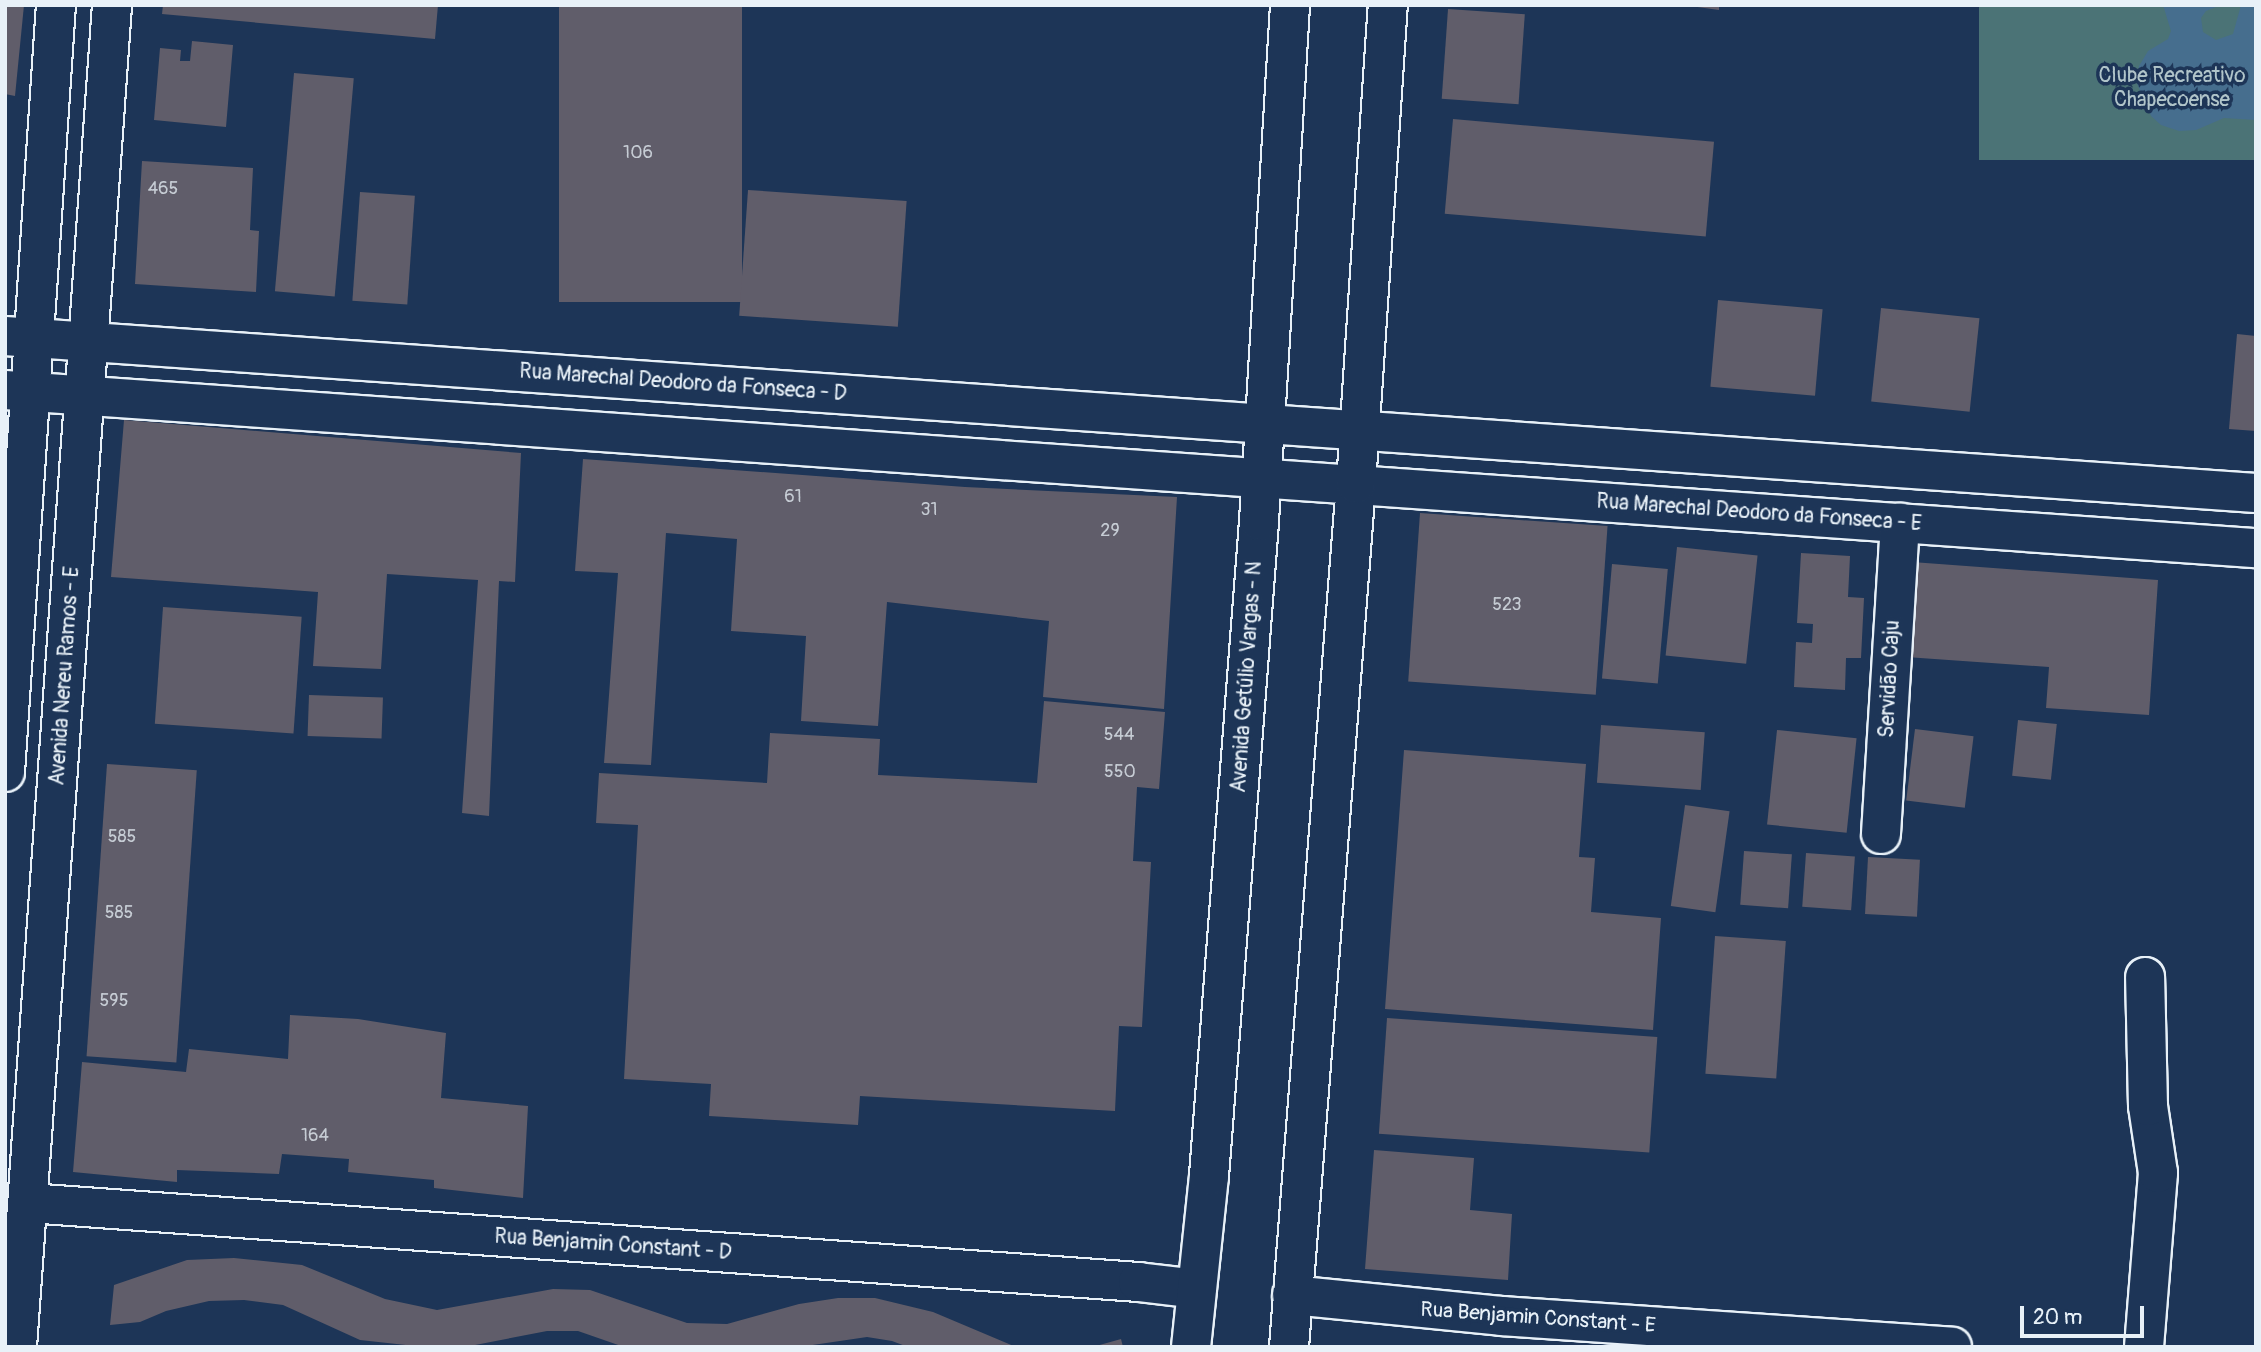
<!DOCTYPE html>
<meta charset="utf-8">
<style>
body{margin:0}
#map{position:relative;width:2261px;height:1352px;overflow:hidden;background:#1d3557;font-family:Pangolin,sans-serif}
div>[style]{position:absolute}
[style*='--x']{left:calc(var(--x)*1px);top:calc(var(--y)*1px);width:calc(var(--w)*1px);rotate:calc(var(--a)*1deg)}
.green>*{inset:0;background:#4b7376;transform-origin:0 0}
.water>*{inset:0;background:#466e8e}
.building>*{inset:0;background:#605d6a;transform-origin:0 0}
.roads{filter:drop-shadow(2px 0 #e8f1f8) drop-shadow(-2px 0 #e8f1f8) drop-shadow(0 2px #e8f1f8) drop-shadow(0 -2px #e8f1f8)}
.minor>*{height:38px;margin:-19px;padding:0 19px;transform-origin:19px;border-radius:19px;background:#1d3557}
span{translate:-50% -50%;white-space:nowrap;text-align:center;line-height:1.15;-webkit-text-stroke:7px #1d3557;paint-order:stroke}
.number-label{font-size:18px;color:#c6ccd4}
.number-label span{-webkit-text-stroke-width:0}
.park-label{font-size:21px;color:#b1c5ca}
.street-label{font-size:21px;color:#e8f1f8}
.frame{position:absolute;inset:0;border:7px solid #e8f1f8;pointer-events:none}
.scale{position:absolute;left:2020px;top:1306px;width:124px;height:32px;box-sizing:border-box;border:4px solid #e8f1f8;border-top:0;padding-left:9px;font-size:21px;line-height:24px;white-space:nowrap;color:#e8f1f8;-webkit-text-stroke:5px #1d3557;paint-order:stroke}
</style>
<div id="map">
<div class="green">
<div style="left:1979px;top:5px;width:277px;height:155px"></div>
</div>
<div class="water">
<div style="clip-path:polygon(2163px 5px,2221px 5px,2206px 11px,2201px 18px,2203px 32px,2216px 40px,2233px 34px,2241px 5px,2256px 5px,2256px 120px,2224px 118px,2196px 130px,2179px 131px,2161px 125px,2151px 116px,2136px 81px,2139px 66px,2148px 51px,2168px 39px,2171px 31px)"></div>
</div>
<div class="building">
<div style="clip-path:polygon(5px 5px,24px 5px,15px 96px,5px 94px)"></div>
<div style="clip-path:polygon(163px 5px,438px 5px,435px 39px,162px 14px)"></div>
<div style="left:559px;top:5px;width:183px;height:297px"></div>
<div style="clip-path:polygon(1683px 5px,1719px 5px,1719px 10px)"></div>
<div style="left:1448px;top:9px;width:77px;height:90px;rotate:4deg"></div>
<div style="clip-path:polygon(192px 41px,233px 45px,226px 127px,154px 120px,160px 48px,181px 50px,180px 61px,190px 61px)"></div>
<div style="left:294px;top:73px;width:60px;height:219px;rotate:5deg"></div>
<div style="left:1453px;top:119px;width:262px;height:95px;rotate:5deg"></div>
<div style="clip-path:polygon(142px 161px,253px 168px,250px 230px,259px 231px,256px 292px,135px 284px)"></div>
<div style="left:748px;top:190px;width:159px;height:126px;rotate:4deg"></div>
<div style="left:360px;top:192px;width:55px;height:109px;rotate:4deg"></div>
<div style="left:1718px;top:300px;width:105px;height:87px;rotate:5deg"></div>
<div style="left:1881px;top:308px;width:99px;height:94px;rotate:6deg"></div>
<div style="clip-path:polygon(2237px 334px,2256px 336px,2256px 431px,2229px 429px)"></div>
<div style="clip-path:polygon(124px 420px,521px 453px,515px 582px,499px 581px,489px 816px,462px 813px,478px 580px,387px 574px,381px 669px,313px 666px,318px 592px,111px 577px)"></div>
<div style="clip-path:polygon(583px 459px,965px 487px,1177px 497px,1164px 709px,1043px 697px,1049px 621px,887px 602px,878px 726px,801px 721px,806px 636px,731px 631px,737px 539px,666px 533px,651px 765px,604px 763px,618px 573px,575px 571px)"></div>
<div style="left:1420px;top:513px;width:188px;height:169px;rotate:4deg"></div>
<div style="left:1677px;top:547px;width:81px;height:109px;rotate:6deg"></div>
<div style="clip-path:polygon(1801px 553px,1850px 556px,1848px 597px,1864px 598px,1861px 658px,1846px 658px,1845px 690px,1794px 687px,1796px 642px,1812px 643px,1813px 624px,1797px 623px)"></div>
<div style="clip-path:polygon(1912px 562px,2158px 580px,2149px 715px,2046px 708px,2049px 667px,1906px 657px)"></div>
<div style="left:1612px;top:564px;width:56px;height:115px;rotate:5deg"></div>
<div style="left:163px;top:607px;width:139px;height:117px;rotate:4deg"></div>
<div style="left:309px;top:695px;width:74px;height:41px;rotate:2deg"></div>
<div style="clip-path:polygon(1044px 701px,1165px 712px,1159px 789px,1137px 787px,1133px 861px,1151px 862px,1142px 1027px,1119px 1026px,1115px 1111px,860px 1096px,858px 1125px,709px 1116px,711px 1084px,624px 1079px,638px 825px,596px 823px,599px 773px,767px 783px,770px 733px,880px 739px,878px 775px,1037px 783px)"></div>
<div style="left:2018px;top:720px;width:39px;height:56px;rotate:6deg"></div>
<div style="left:1601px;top:725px;width:104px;height:58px;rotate:4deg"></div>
<div style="left:1915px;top:729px;width:59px;height:72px;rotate:7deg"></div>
<div style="left:1777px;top:730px;width:80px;height:95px;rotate:6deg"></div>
<div style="clip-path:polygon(1404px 750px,1586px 764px,1579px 857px,1595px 858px,1591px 912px,1661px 918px,1653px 1030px,1385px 1009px)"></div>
<div style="left:107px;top:764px;width:90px;height:293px;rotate:4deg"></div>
<div style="left:1685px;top:805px;width:45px;height:102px;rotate:8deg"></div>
<div style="left:1744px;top:851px;width:48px;height:54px;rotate:4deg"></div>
<div style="left:1806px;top:853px;width:49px;height:54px;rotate:4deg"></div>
<div style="left:1868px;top:857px;width:52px;height:57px;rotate:3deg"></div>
<div style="left:1715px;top:936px;width:71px;height:138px;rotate:4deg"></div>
<div style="clip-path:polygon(290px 1015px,358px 1019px,446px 1033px,441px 1098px,528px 1106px,523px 1198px,434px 1188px,434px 1180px,348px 1172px,349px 1159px,282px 1154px,279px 1174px,177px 1170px,177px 1182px,73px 1172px,82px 1062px,186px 1072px,189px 1049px,288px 1059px)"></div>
<div style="left:1387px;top:1018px;width:271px;height:116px;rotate:4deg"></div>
<div style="clip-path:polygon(1374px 1150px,1474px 1158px,1470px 1210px,1512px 1214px,1508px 1280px,1365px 1269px)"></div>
<div style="clip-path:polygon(234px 1258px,302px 1265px,385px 1299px,437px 1310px,553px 1289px,590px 1290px,687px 1323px,727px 1324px,799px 1304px,838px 1298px,875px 1298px,933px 1312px,1016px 1347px,908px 1347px,892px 1341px,867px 1337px,799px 1347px,624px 1347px,578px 1331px,547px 1331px,470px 1346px,424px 1347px,360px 1340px,283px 1305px,244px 1300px,209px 1301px,166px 1311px,140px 1322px,110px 1325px,114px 1285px,187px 1260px)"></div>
<div style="clip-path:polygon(1121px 1339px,1123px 1347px,1096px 1347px,1096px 1346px)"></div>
</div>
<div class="roads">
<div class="minor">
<div style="--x:5;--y:336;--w:2256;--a:3.99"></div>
<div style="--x:5;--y:390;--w:2257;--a:4.02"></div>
<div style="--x:5;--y:772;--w:769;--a:-86.2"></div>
<div style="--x:1881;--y:834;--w:312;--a:-86.5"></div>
<div style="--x:28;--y:1203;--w:1113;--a:4.07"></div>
<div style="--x:1138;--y:1282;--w:59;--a:6.8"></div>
<div style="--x:1292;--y:1295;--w:211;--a:5.7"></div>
<div style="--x:1502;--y:1316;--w:451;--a:3.9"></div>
<div style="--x:17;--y:1347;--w:1345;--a:-85.95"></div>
<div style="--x:1191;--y:1347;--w:172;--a:-84"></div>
<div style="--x:1209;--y:1176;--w:657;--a:-85.63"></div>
<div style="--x:1259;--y:521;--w:517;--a:-86.56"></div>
<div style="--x:1289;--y:1347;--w:866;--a:-85.56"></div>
<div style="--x:1356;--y:484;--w:480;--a:-86.2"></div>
<div style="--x:2144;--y:1347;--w:175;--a:-85.4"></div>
<div style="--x:2158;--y:1173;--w:68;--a:-98.5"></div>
<div style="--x:2148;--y:1106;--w:129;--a:-91.3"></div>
</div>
</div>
<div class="number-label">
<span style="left:638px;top:153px">106</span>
<span style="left:163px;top:189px">465</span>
<span style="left:793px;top:497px">61</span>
<span style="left:929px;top:510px">31</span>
<span style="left:1110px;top:531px">29</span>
<span style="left:1507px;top:605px">523</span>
<span style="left:1119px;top:735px">544</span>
<span style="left:1120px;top:772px">550</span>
<span style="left:122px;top:837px">585</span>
<span style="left:119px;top:913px">585</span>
<span style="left:114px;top:1001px">595</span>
<span style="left:315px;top:1136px">164</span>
</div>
<div class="park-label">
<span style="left:2172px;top:88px">Clube Recreativo<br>Chapecoense</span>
</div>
<div class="street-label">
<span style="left:683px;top:383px;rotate:4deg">Rua Marechal Deodoro da Fonseca - D</span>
<span style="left:1759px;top:513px;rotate:4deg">Rua Marechal Deodoro da Fonseca - E</span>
<span style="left:65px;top:676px;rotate:-86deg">Avenida Nereu Ramos - E</span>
<span style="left:1247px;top:677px;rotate:-86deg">Avenida Getúlio Vargas - N</span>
<span style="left:1890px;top:679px;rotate:-87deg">Servidão Caju</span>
<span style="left:613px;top:1245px;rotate:4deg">Rua Benjamin Constant - D</span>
<span style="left:1538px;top:1318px;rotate:4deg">Rua Benjamin Constant - E</span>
</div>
<div class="frame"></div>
<div class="scale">20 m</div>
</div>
